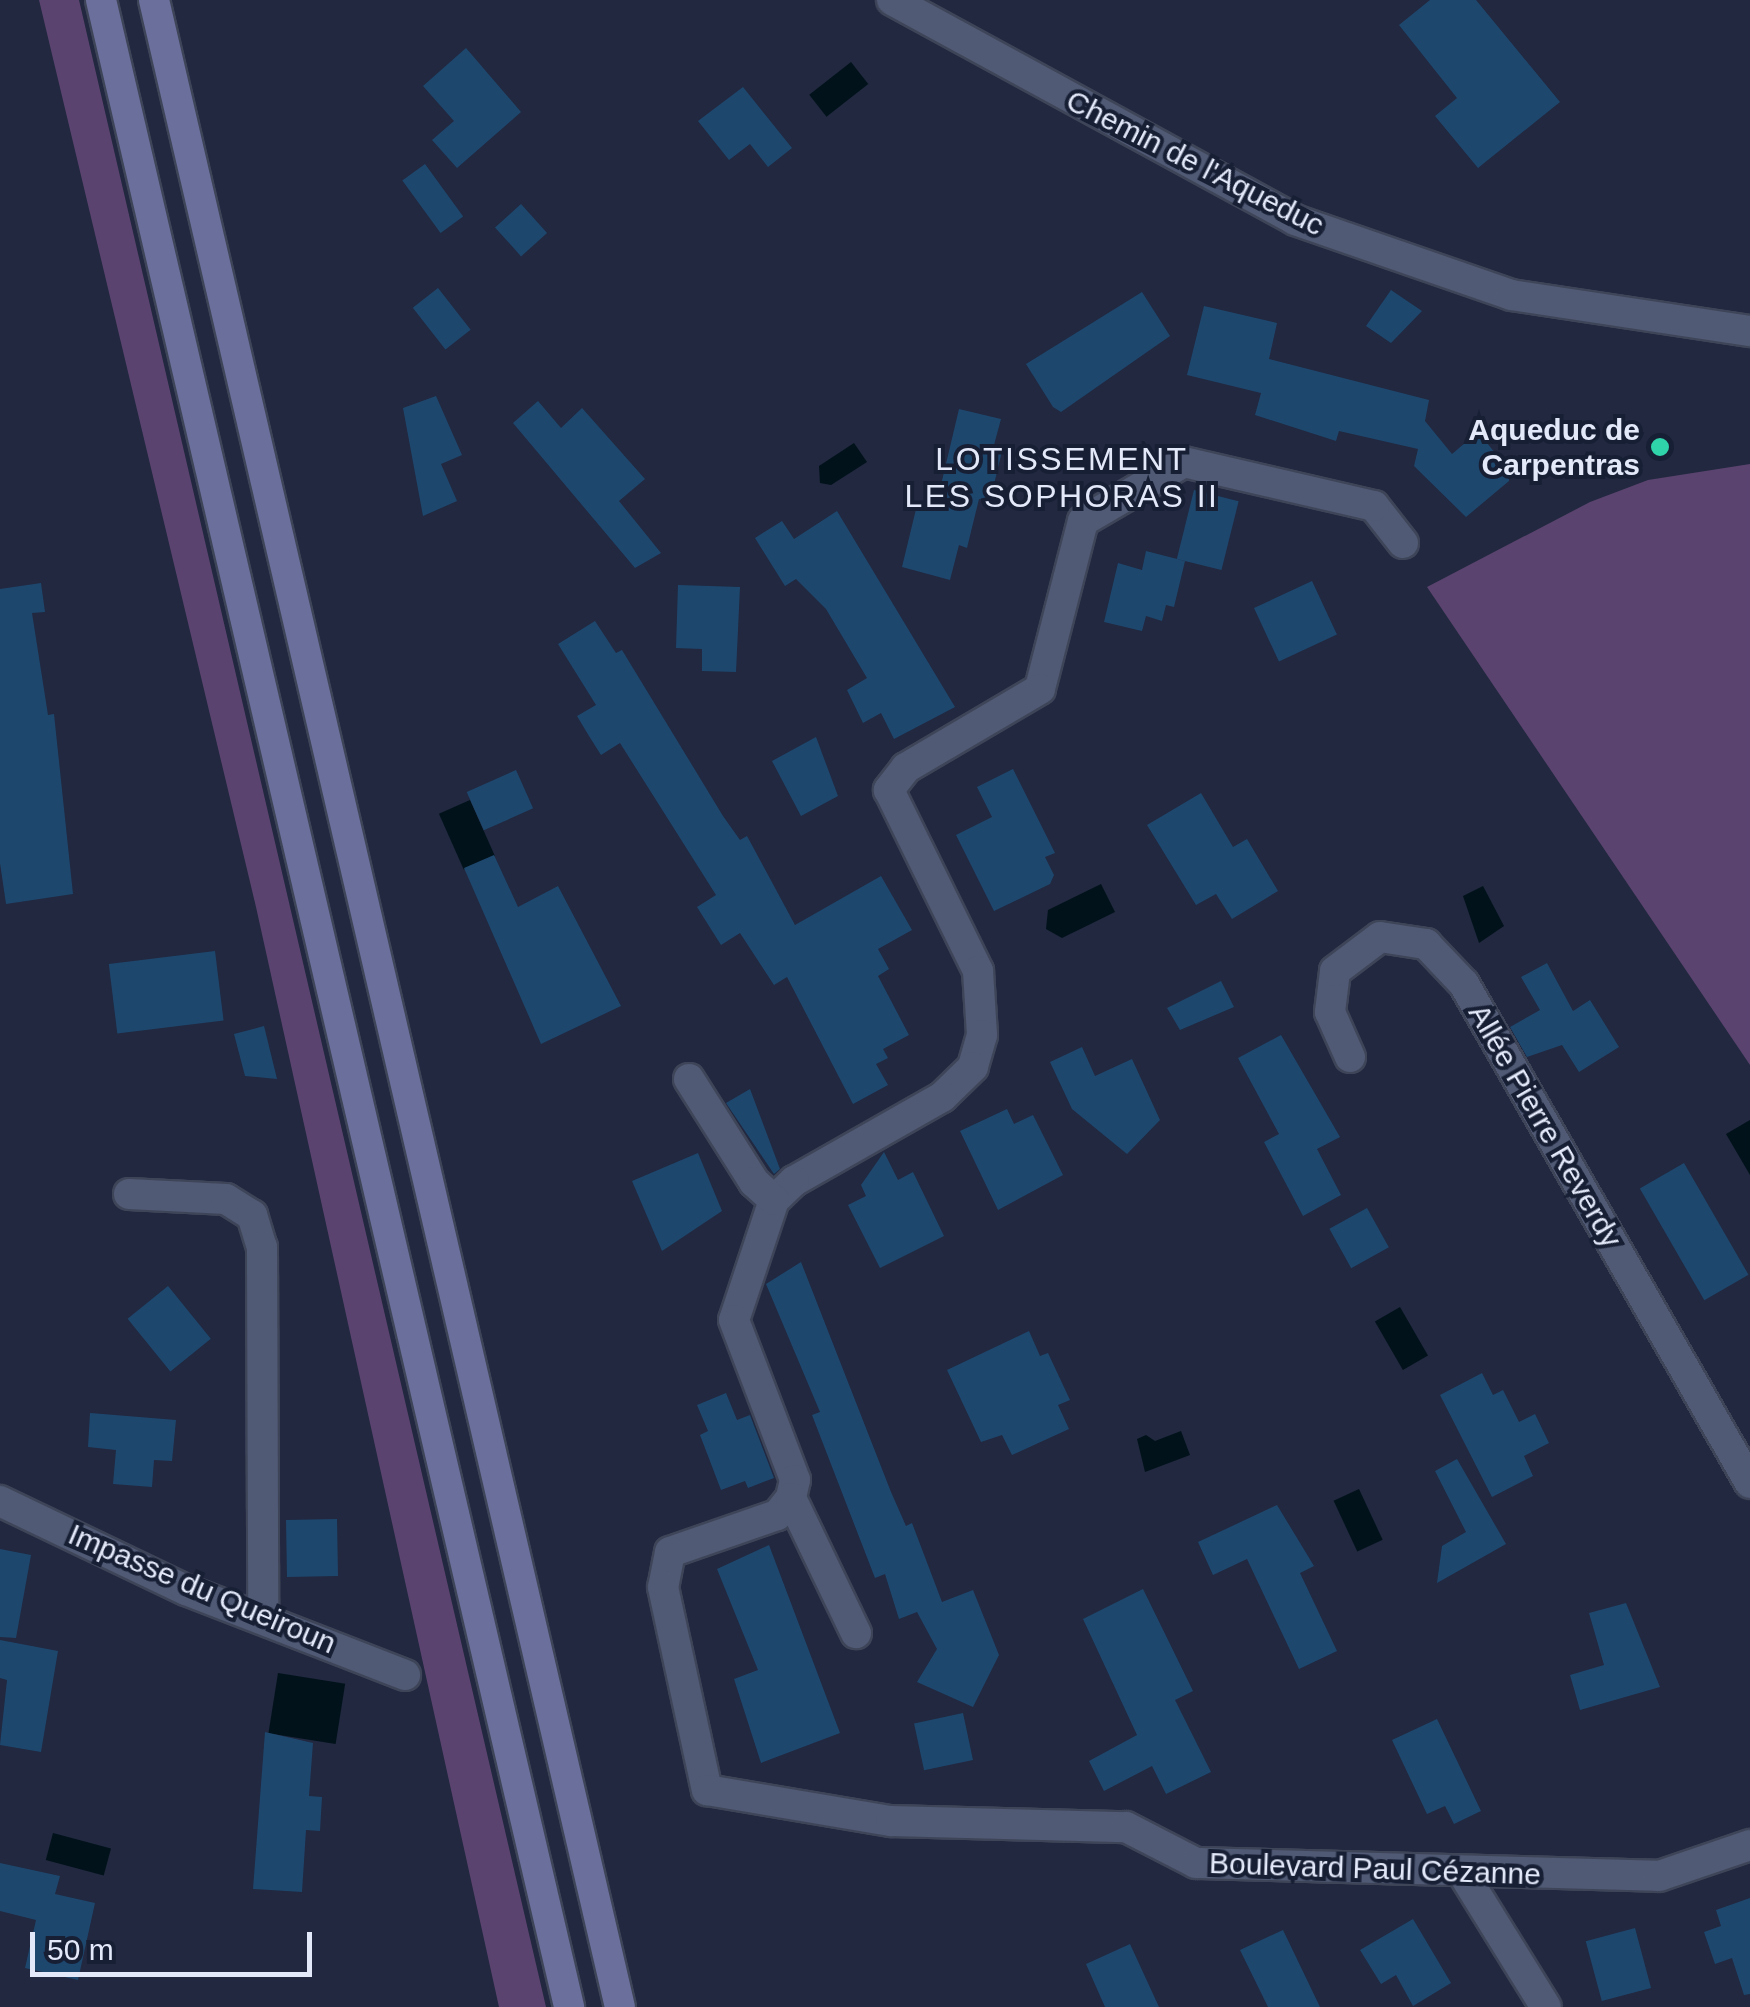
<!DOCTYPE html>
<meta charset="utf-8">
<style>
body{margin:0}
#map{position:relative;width:1750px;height:2007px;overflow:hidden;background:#21283f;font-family:Arial,sans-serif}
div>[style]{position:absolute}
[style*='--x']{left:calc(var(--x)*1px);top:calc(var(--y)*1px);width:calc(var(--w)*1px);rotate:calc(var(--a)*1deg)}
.green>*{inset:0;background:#5b436f}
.water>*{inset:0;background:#01121b;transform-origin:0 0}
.building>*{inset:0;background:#1e476e;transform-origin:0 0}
.roads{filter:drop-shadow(2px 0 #3e4559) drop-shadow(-2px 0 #3e4559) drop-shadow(0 2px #3e4559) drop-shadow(0 -2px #3e4559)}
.street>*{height:30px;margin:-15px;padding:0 15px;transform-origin:15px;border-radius:15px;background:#505a74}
.secondary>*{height:30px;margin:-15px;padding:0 15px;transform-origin:15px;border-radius:15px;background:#6b6f9b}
.dots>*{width:28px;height:28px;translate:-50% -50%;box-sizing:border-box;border:5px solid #171f35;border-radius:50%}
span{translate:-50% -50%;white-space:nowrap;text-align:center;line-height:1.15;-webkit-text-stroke:8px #171f35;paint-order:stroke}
.street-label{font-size:30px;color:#e3e9f9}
.poi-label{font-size:30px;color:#e3e9f9;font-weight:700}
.right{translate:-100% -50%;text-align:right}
.neighbourhood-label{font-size:32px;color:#e3e9f9;letter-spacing:2.5px}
.scale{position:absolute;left:30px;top:1932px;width:282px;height:45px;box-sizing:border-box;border:5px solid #e3e9f9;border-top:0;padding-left:12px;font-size:30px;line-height:35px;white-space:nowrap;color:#e3e9f9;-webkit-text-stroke:8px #171f35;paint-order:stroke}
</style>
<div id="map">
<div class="green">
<div style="clip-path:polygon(39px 0,79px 0,546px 2007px,499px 2007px,256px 907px)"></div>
<div style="clip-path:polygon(1750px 464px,1750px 1065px,1427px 587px,1590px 502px,1648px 480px)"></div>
</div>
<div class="water">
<div style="left:851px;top:62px;width:28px;height:53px;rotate:52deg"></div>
<div style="clip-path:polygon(854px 443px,867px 462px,831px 485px,820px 483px,819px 466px)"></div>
<div style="left:470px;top:800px;width:61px;height:34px;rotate:66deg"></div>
<div style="clip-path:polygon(1101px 884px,1115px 912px,1062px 938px,1046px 929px,1048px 910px)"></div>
<div style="clip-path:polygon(1483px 886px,1504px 926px,1479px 943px,1463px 896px)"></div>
<div style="clip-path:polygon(1750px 1120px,1750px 1175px,1726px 1134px)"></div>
<div style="left:1400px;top:1307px;width:56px;height:29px;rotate:60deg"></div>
<div style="clip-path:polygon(1181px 1431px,1190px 1455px,1145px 1472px,1137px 1439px,1146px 1435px,1155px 1441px)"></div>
<div style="left:1359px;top:1489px;width:56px;height:28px;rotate:65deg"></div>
<div style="left:278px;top:1673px;width:68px;height:61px;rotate:9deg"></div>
<div style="left:53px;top:1833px;width:60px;height:28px;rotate:15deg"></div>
</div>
<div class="building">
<div style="clip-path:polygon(1430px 0,1476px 0,1560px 102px,1478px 168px,1435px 116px,1457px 98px,1399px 25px)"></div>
<div style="clip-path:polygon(466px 48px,521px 112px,457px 168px,432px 140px,454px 121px,423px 86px)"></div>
<div style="clip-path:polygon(743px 87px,792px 148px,768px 167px,750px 144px,729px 160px,698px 121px)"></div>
<div style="left:425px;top:164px;width:65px;height:28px;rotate:54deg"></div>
<div style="left:521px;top:204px;width:39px;height:35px;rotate:48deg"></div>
<div style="left:438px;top:288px;width:53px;height:32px;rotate:52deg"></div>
<div style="clip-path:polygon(1391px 290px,1422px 311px,1391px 343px,1366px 326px)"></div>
<div style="clip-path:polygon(1142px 292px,1170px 336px,1061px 412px,1053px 407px,1026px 364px)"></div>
<div style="clip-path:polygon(1204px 306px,1277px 323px,1269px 359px,1429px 400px,1425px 421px,1452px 454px,1478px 432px,1509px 470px,1509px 481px,1466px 517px,1414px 466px,1418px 449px,1339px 431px,1336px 441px,1255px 415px,1261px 393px,1187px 375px)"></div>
<div style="clip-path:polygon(436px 396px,462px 455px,441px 464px,457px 501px,423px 516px,403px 408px)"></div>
<div style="clip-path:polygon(538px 401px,561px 428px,582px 408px,645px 479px,619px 501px,661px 553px,635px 568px,513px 423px)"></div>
<div style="clip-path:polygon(959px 409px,1001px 419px,994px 445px,1003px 447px,990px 501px,979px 499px,967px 548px,959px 545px,950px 580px,902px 567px,917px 505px,935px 510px)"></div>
<div style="left:1194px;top:490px;width:46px;height:71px;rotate:14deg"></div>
<div style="clip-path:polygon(837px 511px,955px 707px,894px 739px,881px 713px,863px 723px,847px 690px,867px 678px,826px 609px,796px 579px,785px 586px,755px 538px,782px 521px,794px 539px)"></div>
<div style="clip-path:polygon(1146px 551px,1185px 561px,1174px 607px,1166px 605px,1162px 621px,1146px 616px,1142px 631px,1104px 622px,1118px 563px,1142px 570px)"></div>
<div style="left:1312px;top:581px;width:59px;height:64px;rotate:65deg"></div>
<div style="clip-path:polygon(41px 583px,45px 612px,32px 613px,48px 715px,54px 714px,73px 894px,6px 904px,0 863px,0 589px)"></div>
<div style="clip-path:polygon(678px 585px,740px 587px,736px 672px,702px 671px,702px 649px,676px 648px)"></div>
<div style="clip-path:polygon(595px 621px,616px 653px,622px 650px,723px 816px,740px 840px,747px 836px,795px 925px,881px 876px,912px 930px,878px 949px,889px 969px,878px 976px,909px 1035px,883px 1049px,888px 1058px,876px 1064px,888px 1085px,853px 1104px,787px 977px,774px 985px,740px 933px,721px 945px,697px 907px,716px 895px,620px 743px,601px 755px,589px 736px,577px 716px,596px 705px,558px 644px)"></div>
<div style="clip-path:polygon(816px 737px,838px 796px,801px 816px,772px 761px)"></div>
<div style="clip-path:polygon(1013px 769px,1055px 853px,1045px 857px,1054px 875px,1050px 884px,994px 911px,956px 835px,992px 817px,977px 787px)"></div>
<div style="left:516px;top:770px;width:42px;height:54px;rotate:66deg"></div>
<div style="clip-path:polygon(1201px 793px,1233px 847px,1247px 839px,1278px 891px,1232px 919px,1216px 894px,1196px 905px,1147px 825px)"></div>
<div style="clip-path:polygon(494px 855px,518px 907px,558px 886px,621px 1006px,541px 1044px,464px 868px)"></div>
<div style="left:215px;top:951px;width:70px;height:107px;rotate:83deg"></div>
<div style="clip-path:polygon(1547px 963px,1573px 1011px,1590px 1000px,1619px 1047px,1579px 1072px,1562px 1045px,1527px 1057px,1510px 1027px,1540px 1010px,1521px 977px)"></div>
<div style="clip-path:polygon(1221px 981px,1234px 1007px,1180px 1030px,1167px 1008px)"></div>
<div style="clip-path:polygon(264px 1026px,277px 1079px,245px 1076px,234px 1034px)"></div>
<div style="clip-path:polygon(1281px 1035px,1340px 1137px,1317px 1149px,1341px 1195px,1303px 1216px,1264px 1142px,1279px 1134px,1238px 1058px)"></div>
<div style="clip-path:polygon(1082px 1047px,1095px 1076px,1132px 1059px,1160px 1120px,1127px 1154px,1072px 1109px,1050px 1062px)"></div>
<div style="clip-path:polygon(750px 1089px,780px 1169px,774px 1174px,726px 1103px)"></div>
<div style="clip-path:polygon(1007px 1109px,1014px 1124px,1033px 1115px,1063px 1175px,998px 1210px,960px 1131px)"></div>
<div style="clip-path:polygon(884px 1152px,898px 1180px,913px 1172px,944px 1236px,880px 1268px,848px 1205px,866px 1196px,861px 1185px)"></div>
<div style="clip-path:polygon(698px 1153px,722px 1211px,662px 1251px,632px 1181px)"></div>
<div style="left:1684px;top:1163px;width:129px;height:51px;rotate:60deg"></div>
<div style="left:1367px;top:1208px;width:45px;height:43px;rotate:61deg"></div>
<div style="clip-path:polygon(801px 1262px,891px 1492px,906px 1526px,912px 1523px,942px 1602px,973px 1590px,999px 1655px,973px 1707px,917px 1682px,937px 1649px,917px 1612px,899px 1619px,885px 1574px,875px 1578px,812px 1415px,820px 1412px,766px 1284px)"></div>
<div style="left:168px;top:1286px;width:68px;height:52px;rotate:51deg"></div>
<div style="clip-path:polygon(1029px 1331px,1040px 1356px,1048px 1353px,1070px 1400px,1058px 1405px,1069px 1429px,1012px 1455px,1002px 1435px,981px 1442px,947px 1370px)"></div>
<div style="clip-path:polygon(1482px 1373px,1493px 1395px,1503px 1390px,1519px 1422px,1535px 1414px,1549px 1443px,1524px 1456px,1533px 1476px,1492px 1497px,1440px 1395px)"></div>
<div style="clip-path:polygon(726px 1393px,737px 1420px,750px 1415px,774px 1478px,748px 1488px,745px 1481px,721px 1490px,700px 1435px,708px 1431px,697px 1405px)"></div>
<div style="clip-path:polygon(90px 1413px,176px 1420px,172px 1461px,154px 1460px,152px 1487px,113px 1484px,116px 1450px,88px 1447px)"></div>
<div style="clip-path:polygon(1457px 1459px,1506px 1544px,1437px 1583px,1442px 1546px,1466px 1532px,1435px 1471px)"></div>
<div style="clip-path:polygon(1277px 1505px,1314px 1566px,1300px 1573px,1337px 1651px,1299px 1669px,1247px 1559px,1213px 1575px,1198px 1542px)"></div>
<div style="left:337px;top:1519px;width:57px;height:51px;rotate:89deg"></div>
<div style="clip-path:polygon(769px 1545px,840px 1733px,761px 1763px,734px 1679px,758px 1670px,717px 1569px)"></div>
<div style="clip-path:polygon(0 1549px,31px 1555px,16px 1638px,0 1637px)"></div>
<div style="clip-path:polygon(1143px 1589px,1193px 1691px,1175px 1700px,1211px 1772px,1166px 1794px,1152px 1766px,1104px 1791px,1089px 1761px,1137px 1735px,1083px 1619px)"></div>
<div style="clip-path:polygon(1626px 1603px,1660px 1687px,1580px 1710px,1570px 1675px,1604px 1665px,1589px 1613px)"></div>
<div style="clip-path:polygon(0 1640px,58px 1651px,41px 1752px,0 1745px,7px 1680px,0 1678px)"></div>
<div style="left:963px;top:1713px;width:48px;height:50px;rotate:78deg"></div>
<div style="clip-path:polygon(1437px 1719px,1481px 1811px,1454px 1824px,1445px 1806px,1427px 1814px,1392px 1740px)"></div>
<div style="clip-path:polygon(265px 1732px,313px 1743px,309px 1796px,322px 1797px,320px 1831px,306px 1830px,302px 1892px,253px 1889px)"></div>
<div style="clip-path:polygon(0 1863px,60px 1876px,55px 1894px,95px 1903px,78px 1980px,25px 1968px,36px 1920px,0 1911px)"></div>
<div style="clip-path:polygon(1750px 1898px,1750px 1994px,1744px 1995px,1732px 1958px,1715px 1964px,1704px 1932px,1721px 1926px,1716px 1910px)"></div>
<div style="clip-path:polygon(1413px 1919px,1451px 1983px,1413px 2006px,1396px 1975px,1381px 1984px,1360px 1950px)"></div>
<div style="left:1635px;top:1928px;width:62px;height:51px;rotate:75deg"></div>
<div style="clip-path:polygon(1283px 1930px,1320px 2007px,1268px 2007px,1240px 1950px)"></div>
<div style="clip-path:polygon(1130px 1944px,1159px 2007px,1105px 2007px,1086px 1964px)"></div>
</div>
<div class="roads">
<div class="street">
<div style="--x:892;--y:0;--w:459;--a:28.6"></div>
<div style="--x:1295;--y:220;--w:229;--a:19.1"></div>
<div style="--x:1511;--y:295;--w:242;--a:8.6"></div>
<div style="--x:1403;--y:543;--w:47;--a:-128.1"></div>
<div style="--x:1374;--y:506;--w:195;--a:-167"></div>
<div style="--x:1184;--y:462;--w:117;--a:149.7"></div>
<div style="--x:1083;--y:521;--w:173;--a:104.4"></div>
<div style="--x:1040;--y:689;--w:156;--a:149.5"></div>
<div style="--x:906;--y:768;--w:28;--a:128"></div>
<div style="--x:889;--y:790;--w:202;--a:63.8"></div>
<div style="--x:978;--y:971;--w:64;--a:86.4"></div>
<div style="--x:982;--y:1035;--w:33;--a:106"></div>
<div style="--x:973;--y:1067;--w:43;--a:135.9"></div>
<div style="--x:942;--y:1097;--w:170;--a:150.4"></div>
<div style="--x:794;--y:1181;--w:28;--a:136"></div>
<div style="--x:774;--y:1200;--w:126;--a:108.4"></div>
<div style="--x:734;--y:1320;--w:171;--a:69.1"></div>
<div style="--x:795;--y:1480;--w:18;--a:103"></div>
<div style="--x:791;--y:1498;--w:22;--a:129"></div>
<div style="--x:777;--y:1515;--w:113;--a:160.9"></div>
<div style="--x:670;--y:1552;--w:36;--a:101"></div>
<div style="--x:663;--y:1587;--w:208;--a:77.8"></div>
<div style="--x:707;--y:1790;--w:187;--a:9.6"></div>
<div style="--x:891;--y:1821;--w:235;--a:1.5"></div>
<div style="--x:1126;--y:1827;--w:79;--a:27.2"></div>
<div style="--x:1196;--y:1863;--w:463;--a:1.6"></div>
<div style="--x:1659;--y:1876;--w:96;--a:-18.8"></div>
<div style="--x:1350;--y:1057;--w:49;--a:-114"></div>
<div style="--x:1330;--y:1012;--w:41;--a:-83"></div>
<div style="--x:1335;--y:971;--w:56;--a:-37.1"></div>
<div style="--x:1380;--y:937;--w:47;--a:8.7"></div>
<div style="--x:1426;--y:944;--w:55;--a:46.5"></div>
<div style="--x:1464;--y:984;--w:575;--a:60.18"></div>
<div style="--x:689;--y:1079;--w:122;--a:57.7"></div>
<div style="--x:754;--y:1182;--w:27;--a:42"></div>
<div style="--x:129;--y:1194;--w:97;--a:3"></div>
<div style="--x:226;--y:1199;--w:31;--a:32"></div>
<div style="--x:252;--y:1215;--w:34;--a:73"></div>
<div style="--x:262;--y:1247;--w:370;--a:89.8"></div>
<div style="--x:791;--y:1498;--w:150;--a:64.3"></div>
<div style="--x:0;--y:1501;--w:206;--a:25.6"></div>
<div style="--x:186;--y:1590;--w:235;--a:21.2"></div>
<div style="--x:1464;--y:1875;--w:155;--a:58.2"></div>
</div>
<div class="secondary">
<div style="--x:101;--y:0;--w:2061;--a:76.87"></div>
<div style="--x:154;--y:0;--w:2060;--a:76.93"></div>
</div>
</div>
<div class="dots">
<div style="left:1660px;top:447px;background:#2fd4aa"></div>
</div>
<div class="street-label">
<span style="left:1195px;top:163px;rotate:27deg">Chemin de l'Aqueduc</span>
<span style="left:1545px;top:1126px;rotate:60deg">Allée Pierre Reverdy</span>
<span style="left:202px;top:1589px;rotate:23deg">Impasse du Queiroun</span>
<span style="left:1375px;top:1869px;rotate:2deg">Boulevard Paul Cézanne</span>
</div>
<div class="poi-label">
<span class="right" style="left:1640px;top:447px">Aqueduc de<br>Carpentras</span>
</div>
<div class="neighbourhood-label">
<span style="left:1062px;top:478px">LOTISSEMENT<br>LES SOPHORAS II</span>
</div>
<div class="scale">50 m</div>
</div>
